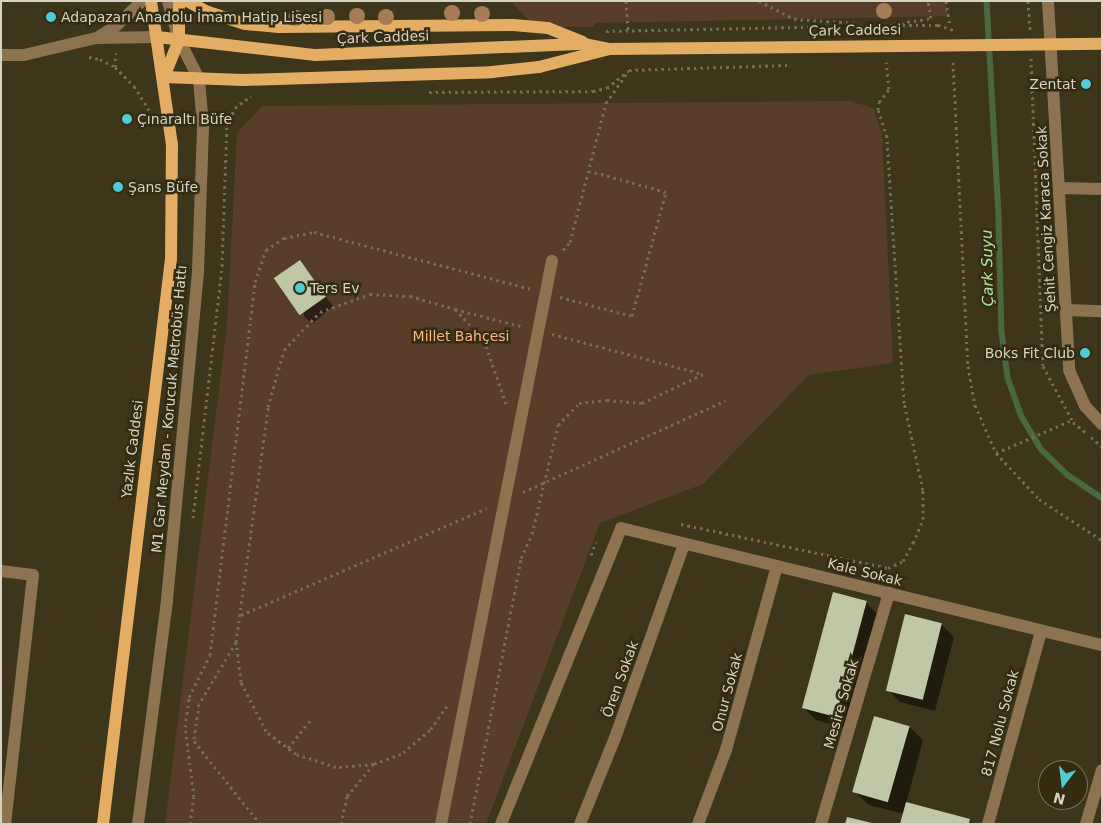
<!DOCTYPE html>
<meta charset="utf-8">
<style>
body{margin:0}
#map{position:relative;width:1103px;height:825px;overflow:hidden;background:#3d361a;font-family:"DejaVu Sans",sans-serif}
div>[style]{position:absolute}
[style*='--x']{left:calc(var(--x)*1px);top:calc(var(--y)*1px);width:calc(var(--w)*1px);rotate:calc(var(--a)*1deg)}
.green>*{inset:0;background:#583d2b}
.shadow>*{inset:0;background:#0007}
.stream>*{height:5.5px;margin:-2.75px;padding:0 2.75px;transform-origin:2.75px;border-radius:2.75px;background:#496840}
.building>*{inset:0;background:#c0c7a6;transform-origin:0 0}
.path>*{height:3px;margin-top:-1.5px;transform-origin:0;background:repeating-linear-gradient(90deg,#746e56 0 2.5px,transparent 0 6.5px)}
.minor>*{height:12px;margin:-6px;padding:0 6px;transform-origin:6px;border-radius:6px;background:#8d7350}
.major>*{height:12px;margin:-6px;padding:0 6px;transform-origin:6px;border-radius:6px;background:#e3ae63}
.trees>*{width:16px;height:16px;margin:-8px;border-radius:50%;background:#a67c56}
.dots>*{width:14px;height:14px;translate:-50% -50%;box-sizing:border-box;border:2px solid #332c10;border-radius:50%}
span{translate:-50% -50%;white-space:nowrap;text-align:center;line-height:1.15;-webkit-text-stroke:5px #332c10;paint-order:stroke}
.poi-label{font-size:14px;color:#d7d3c3}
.left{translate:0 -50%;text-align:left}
.right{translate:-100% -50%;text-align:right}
.street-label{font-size:14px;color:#d7d3c3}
.park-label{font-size:14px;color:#fbb587}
.water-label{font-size:15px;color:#b2e4a2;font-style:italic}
.frame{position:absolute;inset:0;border:2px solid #d7d3c3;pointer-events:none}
.north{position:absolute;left:1038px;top:760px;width:50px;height:50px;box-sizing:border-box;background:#332c10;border:1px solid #756f58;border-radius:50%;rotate:195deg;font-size:14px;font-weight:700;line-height:20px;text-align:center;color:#d7d3c3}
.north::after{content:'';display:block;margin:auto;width:18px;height:22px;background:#51ccd4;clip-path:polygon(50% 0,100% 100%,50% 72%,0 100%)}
</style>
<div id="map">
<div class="green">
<div style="clip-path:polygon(511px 1px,946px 1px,948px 16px,596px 23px,592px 27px,556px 27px,528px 20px)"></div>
<div style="clip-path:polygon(850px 101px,873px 108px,882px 135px,893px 363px,809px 375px,703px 484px,600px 523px,486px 824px,165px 824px,227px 325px,237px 133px,262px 106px)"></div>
</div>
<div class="shadow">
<div style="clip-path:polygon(299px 262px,333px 306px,312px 324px,304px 316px)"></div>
<div style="clip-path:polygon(866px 602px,879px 616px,848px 729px,816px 720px,803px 707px)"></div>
<div style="clip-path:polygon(941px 624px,954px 637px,935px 711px,900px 702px,887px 689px)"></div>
<div style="clip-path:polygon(910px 727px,923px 740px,906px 804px,969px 820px,973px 824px,902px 824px,904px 814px,869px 805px,855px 792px)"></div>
</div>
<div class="stream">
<div style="--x:987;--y:1;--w:218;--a:86.8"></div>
<div style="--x:999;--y:219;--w:113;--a:88.5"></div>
<div style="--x:1002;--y:332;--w:46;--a:82.6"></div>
<div style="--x:1008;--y:378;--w:41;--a:70.3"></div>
<div style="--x:1022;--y:417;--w:39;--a:59"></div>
<div style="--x:1042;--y:450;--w:36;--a:44"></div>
<div style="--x:1068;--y:475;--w:41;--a:34.1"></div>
</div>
<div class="building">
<div style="left:300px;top:260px;width:45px;height:32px;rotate:55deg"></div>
<div style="left:833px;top:592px;width:35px;height:120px;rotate:15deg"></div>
<div style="left:905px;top:614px;width:38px;height:79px;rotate:14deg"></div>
<div style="left:874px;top:716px;width:37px;height:79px;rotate:16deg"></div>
<div style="clip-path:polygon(906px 802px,970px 819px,969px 824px,900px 824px)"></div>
<div style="clip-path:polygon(847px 817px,872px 823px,872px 824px,845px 824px)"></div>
</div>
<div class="path">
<div style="--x:626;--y:1;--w:31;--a:86"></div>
<div style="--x:759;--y:1;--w:39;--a:27"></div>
<div style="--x:794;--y:19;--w:63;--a:3.6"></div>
<div style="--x:946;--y:1;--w:25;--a:81"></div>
<div style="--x:1028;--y:1;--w:29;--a:86"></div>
<div style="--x:901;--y:23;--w:30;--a:-9"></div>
<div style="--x:931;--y:18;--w:17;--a:-100"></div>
<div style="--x:890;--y:25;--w:48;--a:0"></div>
<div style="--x:938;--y:25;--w:16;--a:18"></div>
<div style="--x:606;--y:31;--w:275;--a:-1.2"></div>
<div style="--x:89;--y:57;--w:11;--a:10"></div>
<div style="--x:100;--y:59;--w:17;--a:28"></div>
<div style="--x:115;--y:67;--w:27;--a:45"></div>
<div style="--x:134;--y:86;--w:31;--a:58"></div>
<div style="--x:1031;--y:58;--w:308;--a:87.8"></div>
<div style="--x:1043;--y:366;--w:64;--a:61.8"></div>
<div style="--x:1073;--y:422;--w:17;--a:40"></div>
<div style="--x:953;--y:62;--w:304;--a:87.2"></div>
<div style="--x:968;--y:366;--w:40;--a:80"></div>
<div style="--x:975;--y:405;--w:52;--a:66.4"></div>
<div style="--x:996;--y:453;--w:63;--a:46.9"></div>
<div style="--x:1039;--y:499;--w:75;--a:33.1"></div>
<div style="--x:115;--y:67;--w:14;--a:-86"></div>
<div style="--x:429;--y:92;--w:164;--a:-0.3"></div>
<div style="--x:593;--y:91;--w:14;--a:-12"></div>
<div style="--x:607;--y:88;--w:28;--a:-39"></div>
<div style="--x:629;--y:70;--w:159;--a:-1.8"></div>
<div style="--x:563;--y:250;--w:11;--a:-49"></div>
<div style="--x:570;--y:242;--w:144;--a:-75.5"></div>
<div style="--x:606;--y:103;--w:37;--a:-55"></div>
<div style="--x:560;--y:297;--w:74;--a:14.8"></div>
<div style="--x:632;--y:316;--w:129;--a:-74.7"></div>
<div style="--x:666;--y:192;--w:79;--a:-164.6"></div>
<div style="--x:455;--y:309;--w:71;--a:14.6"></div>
<div style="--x:552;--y:334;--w:156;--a:14.8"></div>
<div style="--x:1091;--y:437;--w:15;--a:42"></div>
<div style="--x:996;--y:453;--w:83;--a:-23.5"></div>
<div style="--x:523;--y:492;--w:222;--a:-24.3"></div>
<div style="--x:193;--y:518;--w:254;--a:-83.4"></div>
<div style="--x:222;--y:266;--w:140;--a:-88"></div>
<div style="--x:227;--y:126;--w:20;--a:-66"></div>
<div style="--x:235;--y:108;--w:20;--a:-37"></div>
<div style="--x:681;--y:524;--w:212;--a:12"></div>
<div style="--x:888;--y:568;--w:17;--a:-25"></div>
<div style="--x:903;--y:561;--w:21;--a:-61"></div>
<div style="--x:913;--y:543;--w:26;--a:-67"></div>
<div style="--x:923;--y:519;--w:29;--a:-90"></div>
<div style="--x:923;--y:490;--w:89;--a:-102.3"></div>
<div style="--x:904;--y:403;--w:267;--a:-93.7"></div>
<div style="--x:887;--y:137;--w:28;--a:-108"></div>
<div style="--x:878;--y:110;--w:8;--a:-83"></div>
<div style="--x:879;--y:102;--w:16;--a:-52"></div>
<div style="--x:889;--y:89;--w:27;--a:-96"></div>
<div style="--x:591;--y:555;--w:14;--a:-69"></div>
<div style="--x:241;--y:615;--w:268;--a:-23.5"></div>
<div style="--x:236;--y:642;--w:72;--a:120.8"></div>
<div style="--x:199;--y:704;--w:37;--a:98"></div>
<div style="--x:194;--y:741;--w:106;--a:51.5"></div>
<div style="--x:447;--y:706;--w:29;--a:125"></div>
<div style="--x:430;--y:730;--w:38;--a:140"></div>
<div style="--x:401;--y:754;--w:29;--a:160"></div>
<div style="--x:374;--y:764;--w:38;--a:175"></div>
<div style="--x:336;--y:767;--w:42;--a:-162"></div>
<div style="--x:296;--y:754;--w:38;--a:-143"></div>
<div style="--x:266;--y:731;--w:55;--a:-117"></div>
<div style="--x:241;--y:682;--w:40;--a:-97.1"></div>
<div style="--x:236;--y:642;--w:237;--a:-82.2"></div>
<div style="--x:268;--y:407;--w:59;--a:-74.3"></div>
<div style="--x:284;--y:350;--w:52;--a:-46.5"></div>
<div style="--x:320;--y:312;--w:53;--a:-19.8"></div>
<div style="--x:370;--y:294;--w:40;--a:2.9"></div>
<div style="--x:410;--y:296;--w:47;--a:16.1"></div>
<div style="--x:455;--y:309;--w:42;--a:46.9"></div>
<div style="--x:484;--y:340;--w:68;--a:71"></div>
<div style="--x:288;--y:748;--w:36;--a:-51"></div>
<div style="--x:190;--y:824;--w:27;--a:-82"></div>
<div style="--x:194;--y:797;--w:71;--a:-97.3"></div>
<div style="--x:185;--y:727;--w:30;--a:-82"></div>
<div style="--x:189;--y:697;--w:47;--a:-63.4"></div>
<div style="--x:210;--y:655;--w:376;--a:-83.1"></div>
<div style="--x:255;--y:282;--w:34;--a:-71"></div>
<div style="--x:266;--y:250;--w:22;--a:-34"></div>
<div style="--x:284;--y:238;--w:31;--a:-11"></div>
<div style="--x:314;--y:232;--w:225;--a:14.7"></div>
<div style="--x:341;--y:824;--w:29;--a:-78"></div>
<div style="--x:347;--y:796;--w:40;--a:-50"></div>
<div style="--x:470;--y:824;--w:271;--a:-79.1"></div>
<div style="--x:521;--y:558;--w:26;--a:-65"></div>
<div style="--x:532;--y:534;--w:112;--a:-76.6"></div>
<div style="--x:558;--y:425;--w:30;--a:-46"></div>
<div style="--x:579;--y:403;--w:28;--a:-6"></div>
<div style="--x:607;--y:400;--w:35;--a:5"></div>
<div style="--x:642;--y:403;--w:68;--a:-25.4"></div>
</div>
<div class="minor">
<div style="--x:1048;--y:1;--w:370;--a:86.7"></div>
<div style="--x:1069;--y:370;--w:39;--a:66"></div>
<div style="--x:1085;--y:406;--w:25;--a:47"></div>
<div style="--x:100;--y:36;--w:17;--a:-31"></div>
<div style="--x:115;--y:27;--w:37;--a:-44"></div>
<div style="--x:1;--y:55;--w:23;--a:0"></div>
<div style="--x:24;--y:55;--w:74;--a:-13.3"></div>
<div style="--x:96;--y:38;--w:61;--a:-0.9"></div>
<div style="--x:1059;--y:188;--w:43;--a:1.3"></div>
<div style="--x:1066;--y:310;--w:36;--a:2"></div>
<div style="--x:1;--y:571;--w:32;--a:7"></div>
<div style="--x:33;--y:575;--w:251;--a:96.4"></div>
<div style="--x:138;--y:824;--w:226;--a:-82.6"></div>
<div style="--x:167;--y:600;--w:330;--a:-84.6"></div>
<div style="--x:198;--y:271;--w:145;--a:-88"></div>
<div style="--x:203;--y:126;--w:47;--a:-94.9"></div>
<div style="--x:199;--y:79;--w:44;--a:-117.1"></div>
<div style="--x:179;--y:40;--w:41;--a:-105.8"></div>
<div style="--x:441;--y:824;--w:574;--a:-78.85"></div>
<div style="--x:501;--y:824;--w:319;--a:-67.9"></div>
<div style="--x:621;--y:528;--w:495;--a:13.7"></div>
<div style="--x:580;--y:824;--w:93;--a:-67.9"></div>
<div style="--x:615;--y:738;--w:206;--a:-70.4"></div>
<div style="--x:698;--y:824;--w:79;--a:-69.3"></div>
<div style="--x:726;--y:750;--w:191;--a:-74.5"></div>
<div style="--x:821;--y:824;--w:241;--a:-73.6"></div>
<div style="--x:988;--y:824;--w:200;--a:-74.6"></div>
<div style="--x:1086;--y:824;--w:56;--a:-73.5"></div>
</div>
<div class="major">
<div style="--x:187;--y:1;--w:24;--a:28"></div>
<div style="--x:208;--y:12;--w:39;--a:18"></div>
<div style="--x:245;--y:24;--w:34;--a:5"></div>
<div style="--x:279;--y:27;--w:234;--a:-0.5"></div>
<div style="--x:513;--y:25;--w:35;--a:5"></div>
<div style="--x:548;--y:28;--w:37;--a:22"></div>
<div style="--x:157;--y:37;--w:160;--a:6.5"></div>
<div style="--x:316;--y:55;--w:268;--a:-2.4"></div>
<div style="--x:584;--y:44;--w:25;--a:11"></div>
<div style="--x:164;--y:77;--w:79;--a:2.2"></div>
<div style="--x:243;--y:80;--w:249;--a:-1.8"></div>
<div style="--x:492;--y:72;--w:47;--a:-6.1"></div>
<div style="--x:539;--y:67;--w:72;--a:-14.4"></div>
<div style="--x:609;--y:49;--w:493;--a:-0.6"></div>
<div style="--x:164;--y:77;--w:40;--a:-68"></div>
<div style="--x:179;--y:40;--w:39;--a:-90"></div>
<div style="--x:103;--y:824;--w:569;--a:-83.14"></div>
<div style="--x:171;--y:259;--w:114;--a:-89.5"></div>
<div style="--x:172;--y:145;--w:146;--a:-98.3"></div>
</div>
<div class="trees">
<div style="left:884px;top:11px"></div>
<div style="left:452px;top:13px"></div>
<div style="left:482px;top:14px"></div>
<div style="left:357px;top:16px"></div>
<div style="left:327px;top:17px"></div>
<div style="left:386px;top:17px"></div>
<div style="left:296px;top:18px"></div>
</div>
<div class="dots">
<div style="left:51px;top:17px;background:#51ccd4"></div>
<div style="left:1086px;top:84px;background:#51ccd4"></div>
<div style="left:127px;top:119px;background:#51ccd4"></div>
<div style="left:118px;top:187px;background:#51ccd4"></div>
<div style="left:300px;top:288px;background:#51ccd4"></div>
<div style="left:1085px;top:353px;background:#51ccd4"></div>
</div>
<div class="poi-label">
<span class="left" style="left:61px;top:17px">Adapazarı Anadolu İmam Hatip Lisesi</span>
<span class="right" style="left:1076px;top:84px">Zentat</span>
<span class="left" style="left:137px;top:119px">Çınaraltı Büfe</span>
<span class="left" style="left:128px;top:187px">Şans Büfe</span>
<span class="left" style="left:310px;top:288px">Ters Ev</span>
<span class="right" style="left:1075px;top:353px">Boks Fit Club</span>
</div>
<div class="street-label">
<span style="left:855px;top:30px;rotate:-1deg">Çark Caddesi</span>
<span style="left:383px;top:37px;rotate:-2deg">Çark Caddesi</span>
<span style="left:1046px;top:219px;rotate:-93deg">Şehit Cengiz Karaca Sokak</span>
<span style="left:169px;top:409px;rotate:-85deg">M1 Gar Meydan - Korucuk Metrobüs Hattı</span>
<span style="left:132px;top:449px;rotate:-83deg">Yazlık Caddesi</span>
<span style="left:865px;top:572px;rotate:14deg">Kale Sokak</span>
<span style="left:620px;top:679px;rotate:-70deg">Ören Sokak</span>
<span style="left:727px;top:692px;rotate:-75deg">Onur Sokak</span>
<span style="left:841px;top:704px;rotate:-74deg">Mesire Sokak</span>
<span style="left:1000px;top:723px;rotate:-75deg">817 Nolu Sokak</span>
</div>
<div class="park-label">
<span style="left:461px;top:336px">Millet Bahçesi</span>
</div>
<div class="water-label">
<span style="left:988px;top:268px;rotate:-91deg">Çark Suyu</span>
</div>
<div class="frame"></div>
<div class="north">N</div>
</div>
